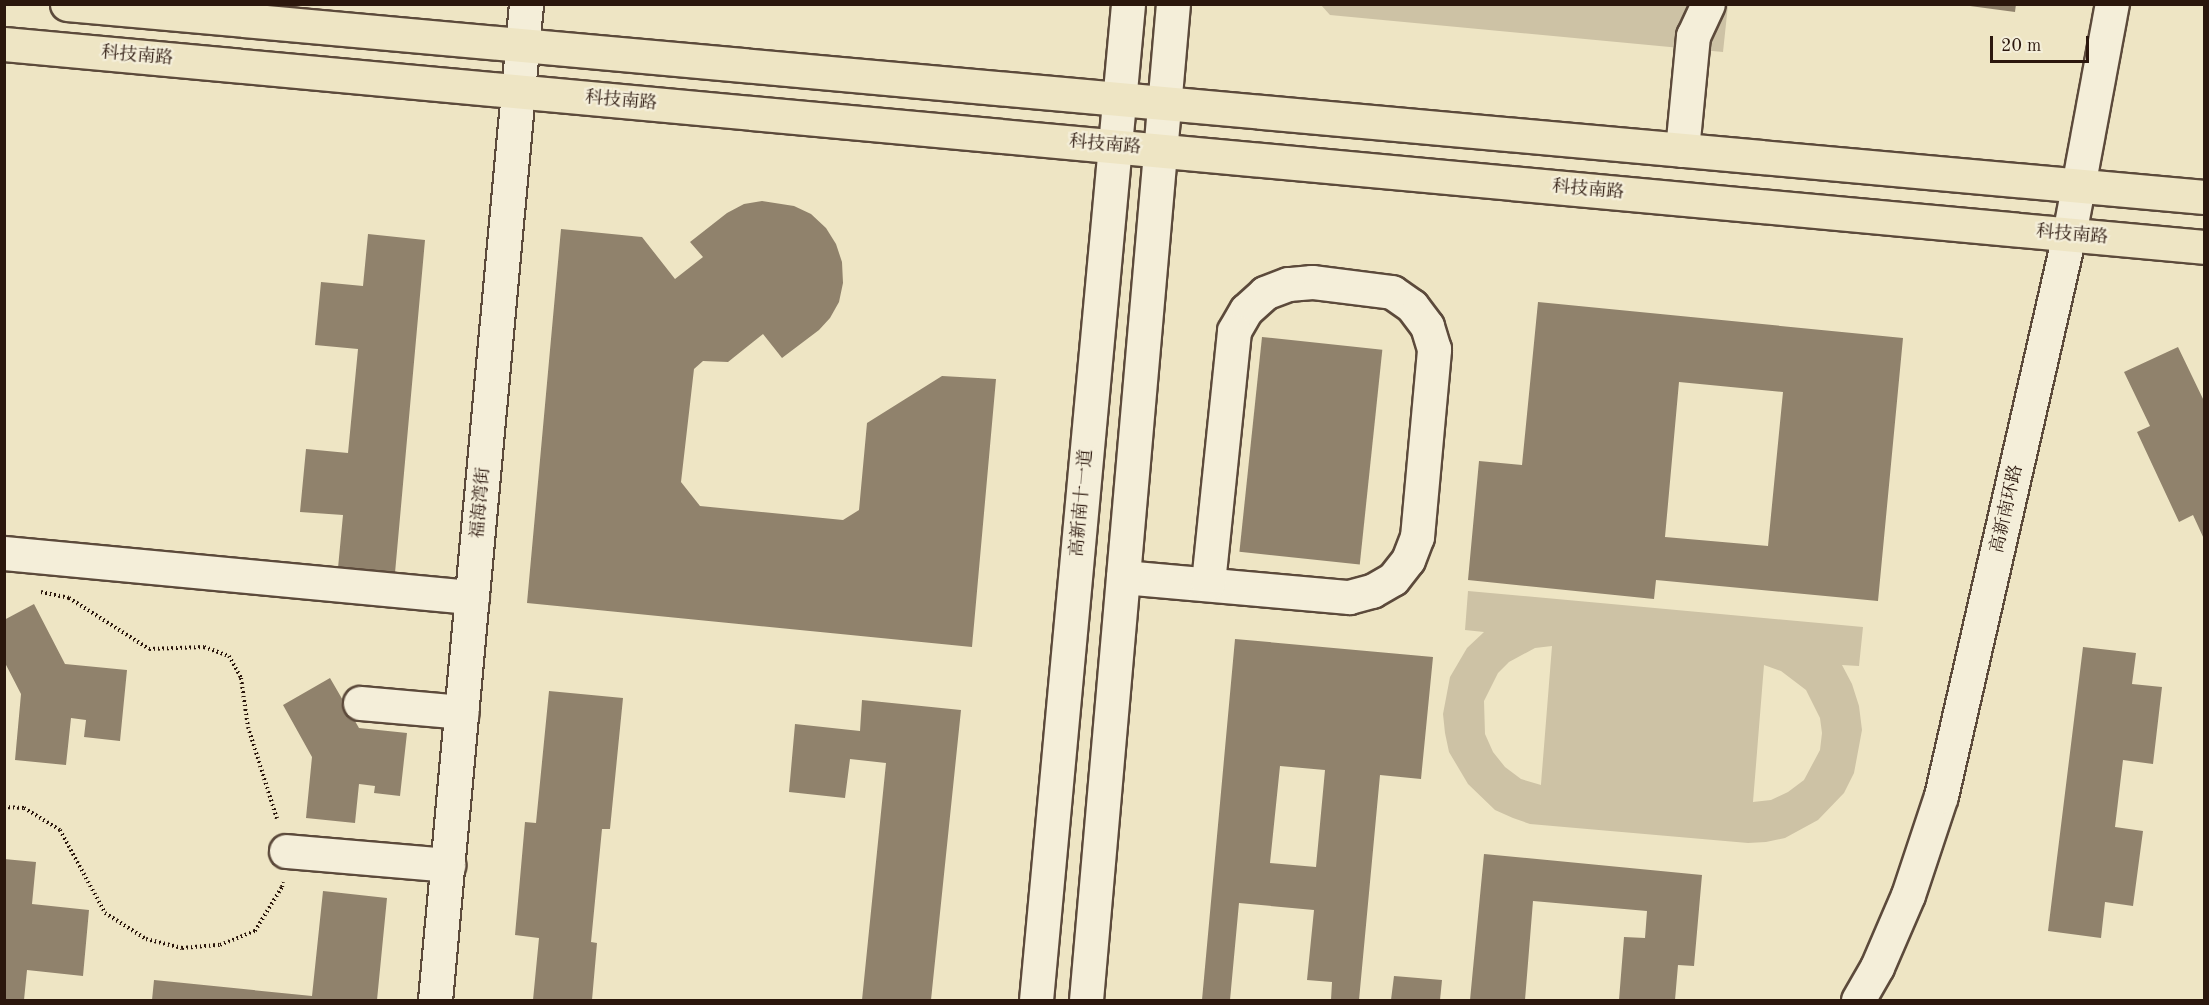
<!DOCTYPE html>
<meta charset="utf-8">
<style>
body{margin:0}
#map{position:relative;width:2209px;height:1005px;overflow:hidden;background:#eee5c4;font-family:"Old Standard TT","Noto Serif SC",serif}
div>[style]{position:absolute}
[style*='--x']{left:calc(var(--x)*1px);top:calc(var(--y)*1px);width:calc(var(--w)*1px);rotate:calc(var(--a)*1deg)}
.green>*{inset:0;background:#cdc2a5}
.building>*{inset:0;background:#90826c;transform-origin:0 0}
.path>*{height:4px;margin-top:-2px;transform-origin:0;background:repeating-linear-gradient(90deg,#2b170d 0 1.5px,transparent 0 4.5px)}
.roads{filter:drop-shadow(2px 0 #5c4a3b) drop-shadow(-2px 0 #5c4a3b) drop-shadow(0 2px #5c4a3b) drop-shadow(0 -2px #5c4a3b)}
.minor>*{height:33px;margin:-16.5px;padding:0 16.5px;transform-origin:16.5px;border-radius:16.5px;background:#f4eed9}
.major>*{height:33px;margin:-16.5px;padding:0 16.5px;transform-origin:16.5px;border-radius:16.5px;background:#eee5c4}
span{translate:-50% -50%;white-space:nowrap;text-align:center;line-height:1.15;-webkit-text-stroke:4.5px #f4eed9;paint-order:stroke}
.street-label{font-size:18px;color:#2b170d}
.frame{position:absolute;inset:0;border:6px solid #2b170d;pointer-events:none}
.scale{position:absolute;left:1990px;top:36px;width:99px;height:27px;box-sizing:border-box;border:3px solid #2b170d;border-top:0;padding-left:8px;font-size:18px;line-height:21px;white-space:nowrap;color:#2b170d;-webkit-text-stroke:4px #f4eed9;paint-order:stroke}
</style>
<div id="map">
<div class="green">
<div style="clip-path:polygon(1321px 5px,1728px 5px,1723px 52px,1330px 15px)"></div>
<div style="clip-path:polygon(evenodd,1468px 591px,1863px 627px,1859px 666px,1842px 665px,1852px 684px,1859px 706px,1862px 730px,1854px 773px,1844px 793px,1818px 820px,1785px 838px,1766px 842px,1748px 843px,1530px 824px,1513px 818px,1495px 810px,1468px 784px,1449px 752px,1445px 733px,1443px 714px,1450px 677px,1467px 648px,1484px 632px,1465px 630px,1468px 591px,1552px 646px,1541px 784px,1541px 785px,1521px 779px,1505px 767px,1493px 752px,1485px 734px,1484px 701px,1498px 673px,1509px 662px,1535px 648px,1552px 646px,1468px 591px,1764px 665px,1781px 671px,1806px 690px,1820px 718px,1822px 733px,1820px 750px,1804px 780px,1788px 792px,1771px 800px,1753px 802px,1764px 665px)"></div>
</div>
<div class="building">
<div style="clip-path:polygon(1955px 4px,2016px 4px,2015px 12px)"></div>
<div style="clip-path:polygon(762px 201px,794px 206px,811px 214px,826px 228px,836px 244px,842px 262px,843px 283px,839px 302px,830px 318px,819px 330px,782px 358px,763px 334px,728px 362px,703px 361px,694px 369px,681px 482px,700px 506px,843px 520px,859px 510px,867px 423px,942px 376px,996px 379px,972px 647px,527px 603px,561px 229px,642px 237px,675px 279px,703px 257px,690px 242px,727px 213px,744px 204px)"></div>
<div style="clip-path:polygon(368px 234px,425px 240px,395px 573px,338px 568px,343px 515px,300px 512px,306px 449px,348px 453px,358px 349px,315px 345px,321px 282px,363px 286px)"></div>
<div style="clip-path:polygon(evenodd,1538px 302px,1903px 338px,1878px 601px,1656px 580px,1654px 599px,1468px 580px,1479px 461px,1522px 465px,1538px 302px,1679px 382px,1783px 392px,1768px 546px,1665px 537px,1679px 382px)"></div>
<div style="left:1262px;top:337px;width:121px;height:216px;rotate:6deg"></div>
<div style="clip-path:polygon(2178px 347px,2204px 401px,2204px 539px,2193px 515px,2179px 522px,2137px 432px,2150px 426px,2124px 372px)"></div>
<div style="clip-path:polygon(34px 604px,65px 664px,127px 670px,120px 741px,84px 737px,86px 720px,71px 718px,66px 765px,15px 760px,21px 694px,4px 661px,4px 620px)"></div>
<div style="clip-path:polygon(evenodd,1235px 639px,1433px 657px,1421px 779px,1380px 775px,1359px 1000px,1331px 1000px,1332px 982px,1307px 980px,1314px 910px,1239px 903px,1230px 1000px,1202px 1000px,1235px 639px,1280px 766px,1325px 770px,1316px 867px,1270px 863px,1280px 766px)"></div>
<div style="clip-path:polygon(2083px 647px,2136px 653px,2132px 684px,2162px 687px,2153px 764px,2123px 760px,2115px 827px,2143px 831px,2133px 906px,2105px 902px,2101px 938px,2048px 931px)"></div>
<div style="clip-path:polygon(330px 678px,359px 728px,407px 733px,400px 796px,374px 793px,375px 786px,359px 784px,355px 823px,306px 818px,312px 757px,283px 705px)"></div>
<div style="clip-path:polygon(549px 691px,623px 698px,610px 829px,602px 829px,591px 942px,597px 943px,592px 1000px,533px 1000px,539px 938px,515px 935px,525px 822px,536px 823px)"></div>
<div style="clip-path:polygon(862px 700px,961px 710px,931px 1000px,862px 1000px,886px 763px,850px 759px,845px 798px,789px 792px,795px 724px,860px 731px)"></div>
<div style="clip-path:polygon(1484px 854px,1702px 875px,1694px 966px,1678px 965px,1675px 1000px,1619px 1000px,1624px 937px,1645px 938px,1647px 911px,1533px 901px,1525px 1000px,1470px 1000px)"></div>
<div style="clip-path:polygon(4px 859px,36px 862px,32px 904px,89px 910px,83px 976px,27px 970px,24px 1000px,4px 1000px)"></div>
<div style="clip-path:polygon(323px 891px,387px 898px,377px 1000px,152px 1000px,154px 980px,312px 996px)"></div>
<div style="clip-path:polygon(1394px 976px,1442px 980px,1440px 1000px,1391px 1000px)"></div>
</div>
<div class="path">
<div style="--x:41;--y:592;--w:29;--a:12"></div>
<div style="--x:69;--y:598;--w:95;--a:32.5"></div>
<div style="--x:149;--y:649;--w:55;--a:-2.1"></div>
<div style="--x:204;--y:647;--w:27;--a:20"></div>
<div style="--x:229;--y:656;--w:25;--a:61"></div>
<div style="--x:241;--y:678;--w:49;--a:81.9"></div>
<div style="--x:248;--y:727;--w:96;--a:72.5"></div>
<div style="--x:4;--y:807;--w:20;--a:3"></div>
<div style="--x:24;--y:808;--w:42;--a:31.4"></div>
<div style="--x:60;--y:830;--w:94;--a:61.5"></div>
<div style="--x:105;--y:913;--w:49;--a:32.4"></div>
<div style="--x:146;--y:939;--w:37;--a:14"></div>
<div style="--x:182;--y:948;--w:38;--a:-5"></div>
<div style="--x:220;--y:945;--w:38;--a:-22"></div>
<div style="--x:255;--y:931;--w:52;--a:-58.5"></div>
<div style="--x:282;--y:887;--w:5;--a:-79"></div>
</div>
<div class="roads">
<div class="minor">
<div style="--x:1682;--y:150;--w:115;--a:-84.5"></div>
<div style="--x:1693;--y:36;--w:35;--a:-65"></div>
<div style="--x:4;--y:553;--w:470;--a:5.4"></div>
<div style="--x:1123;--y:577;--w:227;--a:5.1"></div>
<div style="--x:1349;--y:597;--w:24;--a:-15"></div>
<div style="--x:1372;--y:591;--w:24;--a:-30"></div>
<div style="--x:1393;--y:579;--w:24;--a:-52"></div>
<div style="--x:1408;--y:560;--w:25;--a:-69"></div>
<div style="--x:1417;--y:537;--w:189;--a:-84.8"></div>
<div style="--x:1434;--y:349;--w:24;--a:-107"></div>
<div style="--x:1427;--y:326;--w:25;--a:-127"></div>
<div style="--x:1412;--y:306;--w:24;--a:-145"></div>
<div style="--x:1392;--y:292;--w:81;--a:-172.9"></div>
<div style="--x:1312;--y:282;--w:24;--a:175"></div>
<div style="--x:1288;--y:284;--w:25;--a:159"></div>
<div style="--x:1265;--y:293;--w:25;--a:138"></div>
<div style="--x:1246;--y:310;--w:24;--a:120"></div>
<div style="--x:1234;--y:331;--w:254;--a:95.9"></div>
<div style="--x:360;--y:703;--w:102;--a:5"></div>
<div style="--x:286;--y:851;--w:163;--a:4.9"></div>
<div style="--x:435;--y:1000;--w:1000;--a:-84.78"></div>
<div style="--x:1036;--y:1000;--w:1000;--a:-84.72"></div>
<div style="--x:1086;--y:1000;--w:1000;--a:-85.01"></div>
<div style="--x:1858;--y:1000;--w:38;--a:-60"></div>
<div style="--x:1877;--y:967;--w:78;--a:-66.7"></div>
<div style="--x:1908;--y:895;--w:104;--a:-71.6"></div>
<div style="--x:1941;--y:796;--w:575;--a:-77.15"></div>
<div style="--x:2069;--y:235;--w:235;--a:-79.5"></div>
</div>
<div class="major">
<div style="--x:67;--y:4;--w:2146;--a:5.16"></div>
<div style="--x:4;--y:44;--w:2209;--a:5.27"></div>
</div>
</div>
<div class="street-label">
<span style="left:137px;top:56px;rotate:5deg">科技南路</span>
<span style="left:621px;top:101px;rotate:5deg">科技南路</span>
<span style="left:1105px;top:145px;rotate:5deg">科技南路</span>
<span style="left:1588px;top:190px;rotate:5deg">科技南路</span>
<span style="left:2072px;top:235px;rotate:5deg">科技南路</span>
<span style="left:481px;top:503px;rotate:-85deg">福海湾街</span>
<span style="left:1082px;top:503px;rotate:-85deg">高新南十一道</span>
<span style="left:2007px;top:509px;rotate:-77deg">高新南环路</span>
</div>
<div class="frame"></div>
<div class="scale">20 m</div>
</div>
